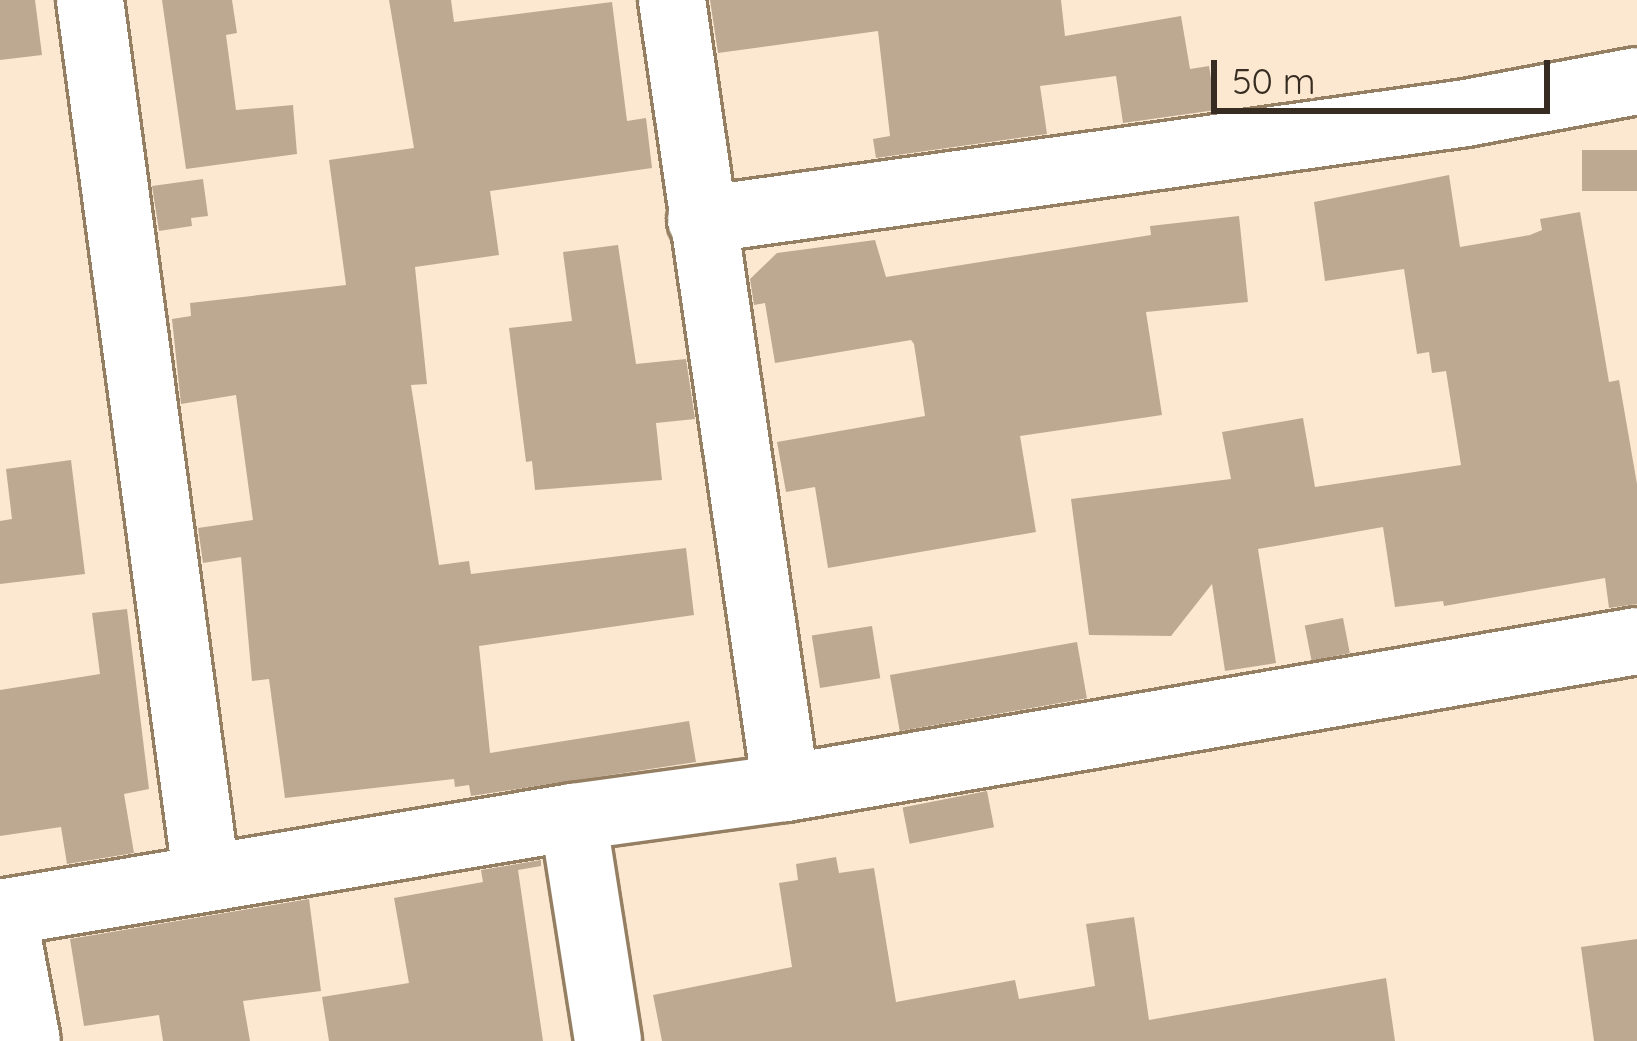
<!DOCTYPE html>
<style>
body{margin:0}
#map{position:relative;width:1637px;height:1041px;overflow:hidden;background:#fce8d0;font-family:Quicksand,sans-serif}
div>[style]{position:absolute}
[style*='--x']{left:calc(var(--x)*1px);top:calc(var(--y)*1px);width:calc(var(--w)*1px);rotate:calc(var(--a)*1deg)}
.building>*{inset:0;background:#bda991;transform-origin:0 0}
.roads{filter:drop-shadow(3px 0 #957f63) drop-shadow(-3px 0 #957f63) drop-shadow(0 3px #957f63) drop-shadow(0 -3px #957f63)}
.minor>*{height:66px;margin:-33px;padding:0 33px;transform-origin:33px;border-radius:33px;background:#fff}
span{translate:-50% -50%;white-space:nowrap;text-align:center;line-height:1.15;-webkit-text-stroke:12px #fce8d0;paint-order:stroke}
.scale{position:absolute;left:1211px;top:60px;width:339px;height:54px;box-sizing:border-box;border:6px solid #362c21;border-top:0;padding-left:15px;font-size:36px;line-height:42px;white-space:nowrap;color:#362c21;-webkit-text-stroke:9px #fce8d0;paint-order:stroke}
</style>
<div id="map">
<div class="building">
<div style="clip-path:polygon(0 0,35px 0,42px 55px,0 60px)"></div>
<div style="clip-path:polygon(162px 0,232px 0,237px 33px,226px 35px,236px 110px,293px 105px,297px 154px,186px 169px)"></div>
<div style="clip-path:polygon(389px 0,451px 0,454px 22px,612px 2px,627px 121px,646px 118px,652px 168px,490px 191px,499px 255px,415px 267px,427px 384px,411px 385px,439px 565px,469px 561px,471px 574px,686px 548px,694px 615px,479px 646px,490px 753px,689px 721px,696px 762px,471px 796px,469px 785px,455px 787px,454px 779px,285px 798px,269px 679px,252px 681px,241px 557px,203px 563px,198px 528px,253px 520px,236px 395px,181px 404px,172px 319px,191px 316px,190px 303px,346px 285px,329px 160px,414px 148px)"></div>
<div style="clip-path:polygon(710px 0,1061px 0,1065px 36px,1181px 16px,1190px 69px,1209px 66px,1216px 110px,1123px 123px,1116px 76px,1040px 86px,1047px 134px,876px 158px,873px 139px,890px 136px,878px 31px,718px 53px)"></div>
<div style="left:1637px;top:150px;width:41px;height:55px;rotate:90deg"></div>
<div style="clip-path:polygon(1449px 175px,1460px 247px,1530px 235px,1542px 230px,1540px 219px,1580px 212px,1609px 382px,1619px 380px,1637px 484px,1637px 604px,1609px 608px,1605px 578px,1444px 606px,1443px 601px,1395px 607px,1383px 527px,1258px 549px,1276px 663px,1225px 671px,1212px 584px,1171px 636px,1089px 635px,1071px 499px,1231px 479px,1222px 432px,1303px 418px,1315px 487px,1461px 465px,1446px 371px,1432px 373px,1429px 352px,1417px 354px,1404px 269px,1325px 281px,1314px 202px)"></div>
<div style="clip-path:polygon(203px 179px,208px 216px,191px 218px,192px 226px,159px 231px,152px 186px)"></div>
<div style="clip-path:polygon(1239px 216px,1248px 302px,1146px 312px,1162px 415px,1020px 436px,1036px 532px,828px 568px,815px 487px,786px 492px,777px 442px,925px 416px,914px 344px,911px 340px,775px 363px,765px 303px,754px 305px,750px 279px,777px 253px,875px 240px,886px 277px,1151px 235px,1150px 226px)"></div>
<div style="clip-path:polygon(618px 245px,636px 364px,686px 359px,695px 419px,656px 423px,662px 480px,535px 490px,532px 461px,526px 462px,509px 328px,572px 321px,563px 252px)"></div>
<div style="clip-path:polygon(71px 460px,85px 574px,0 584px,0 521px,12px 519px,6px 469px)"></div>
<div style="clip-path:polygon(127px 609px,149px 789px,124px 794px,134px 853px,67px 864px,61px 827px,0 836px,0 690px,100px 674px,92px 613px)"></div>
<div style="left:1343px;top:618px;width:36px;height:39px;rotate:79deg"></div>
<div style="left:872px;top:626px;width:53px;height:61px;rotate:81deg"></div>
<div style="left:1077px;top:642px;width:57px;height:190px;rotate:80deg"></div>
<div style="left:987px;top:791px;width:37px;height:86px;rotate:79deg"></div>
<div style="clip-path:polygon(836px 857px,839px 873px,874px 868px,896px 1002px,1015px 980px,1019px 999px,1095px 986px,1086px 924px,1134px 917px,1149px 1020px,1386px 978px,1395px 1041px,662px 1041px,653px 995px,792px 967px,779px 883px,798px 880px,796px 864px)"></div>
<div style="clip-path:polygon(541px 860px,541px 866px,518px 870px,543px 1041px,329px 1041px,322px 997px,409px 983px,394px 898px,483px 882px,481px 870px)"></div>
<div style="clip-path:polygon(309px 899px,321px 991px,243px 1001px,250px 1041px,163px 1041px,159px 1015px,84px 1026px,70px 939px)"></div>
<div style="clip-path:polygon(1637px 939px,1637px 1041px,1594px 1041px,1581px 947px)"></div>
</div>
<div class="roads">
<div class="minor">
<div style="--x:90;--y:0;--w:882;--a:82.44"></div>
<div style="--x:672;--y:0;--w:796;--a:81.77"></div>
<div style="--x:701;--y:220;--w:772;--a:-7.96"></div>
<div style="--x:1466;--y:113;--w:174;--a:-10.6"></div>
<div style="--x:573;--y:817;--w:215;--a:-7.8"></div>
<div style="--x:786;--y:788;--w:864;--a:-9.8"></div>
<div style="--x:0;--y:913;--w:581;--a:-9.51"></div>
<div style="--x:573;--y:817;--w:227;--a:81.1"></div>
<div style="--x:3;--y:913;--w:130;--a:79.4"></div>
</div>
</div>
<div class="scale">50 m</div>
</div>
